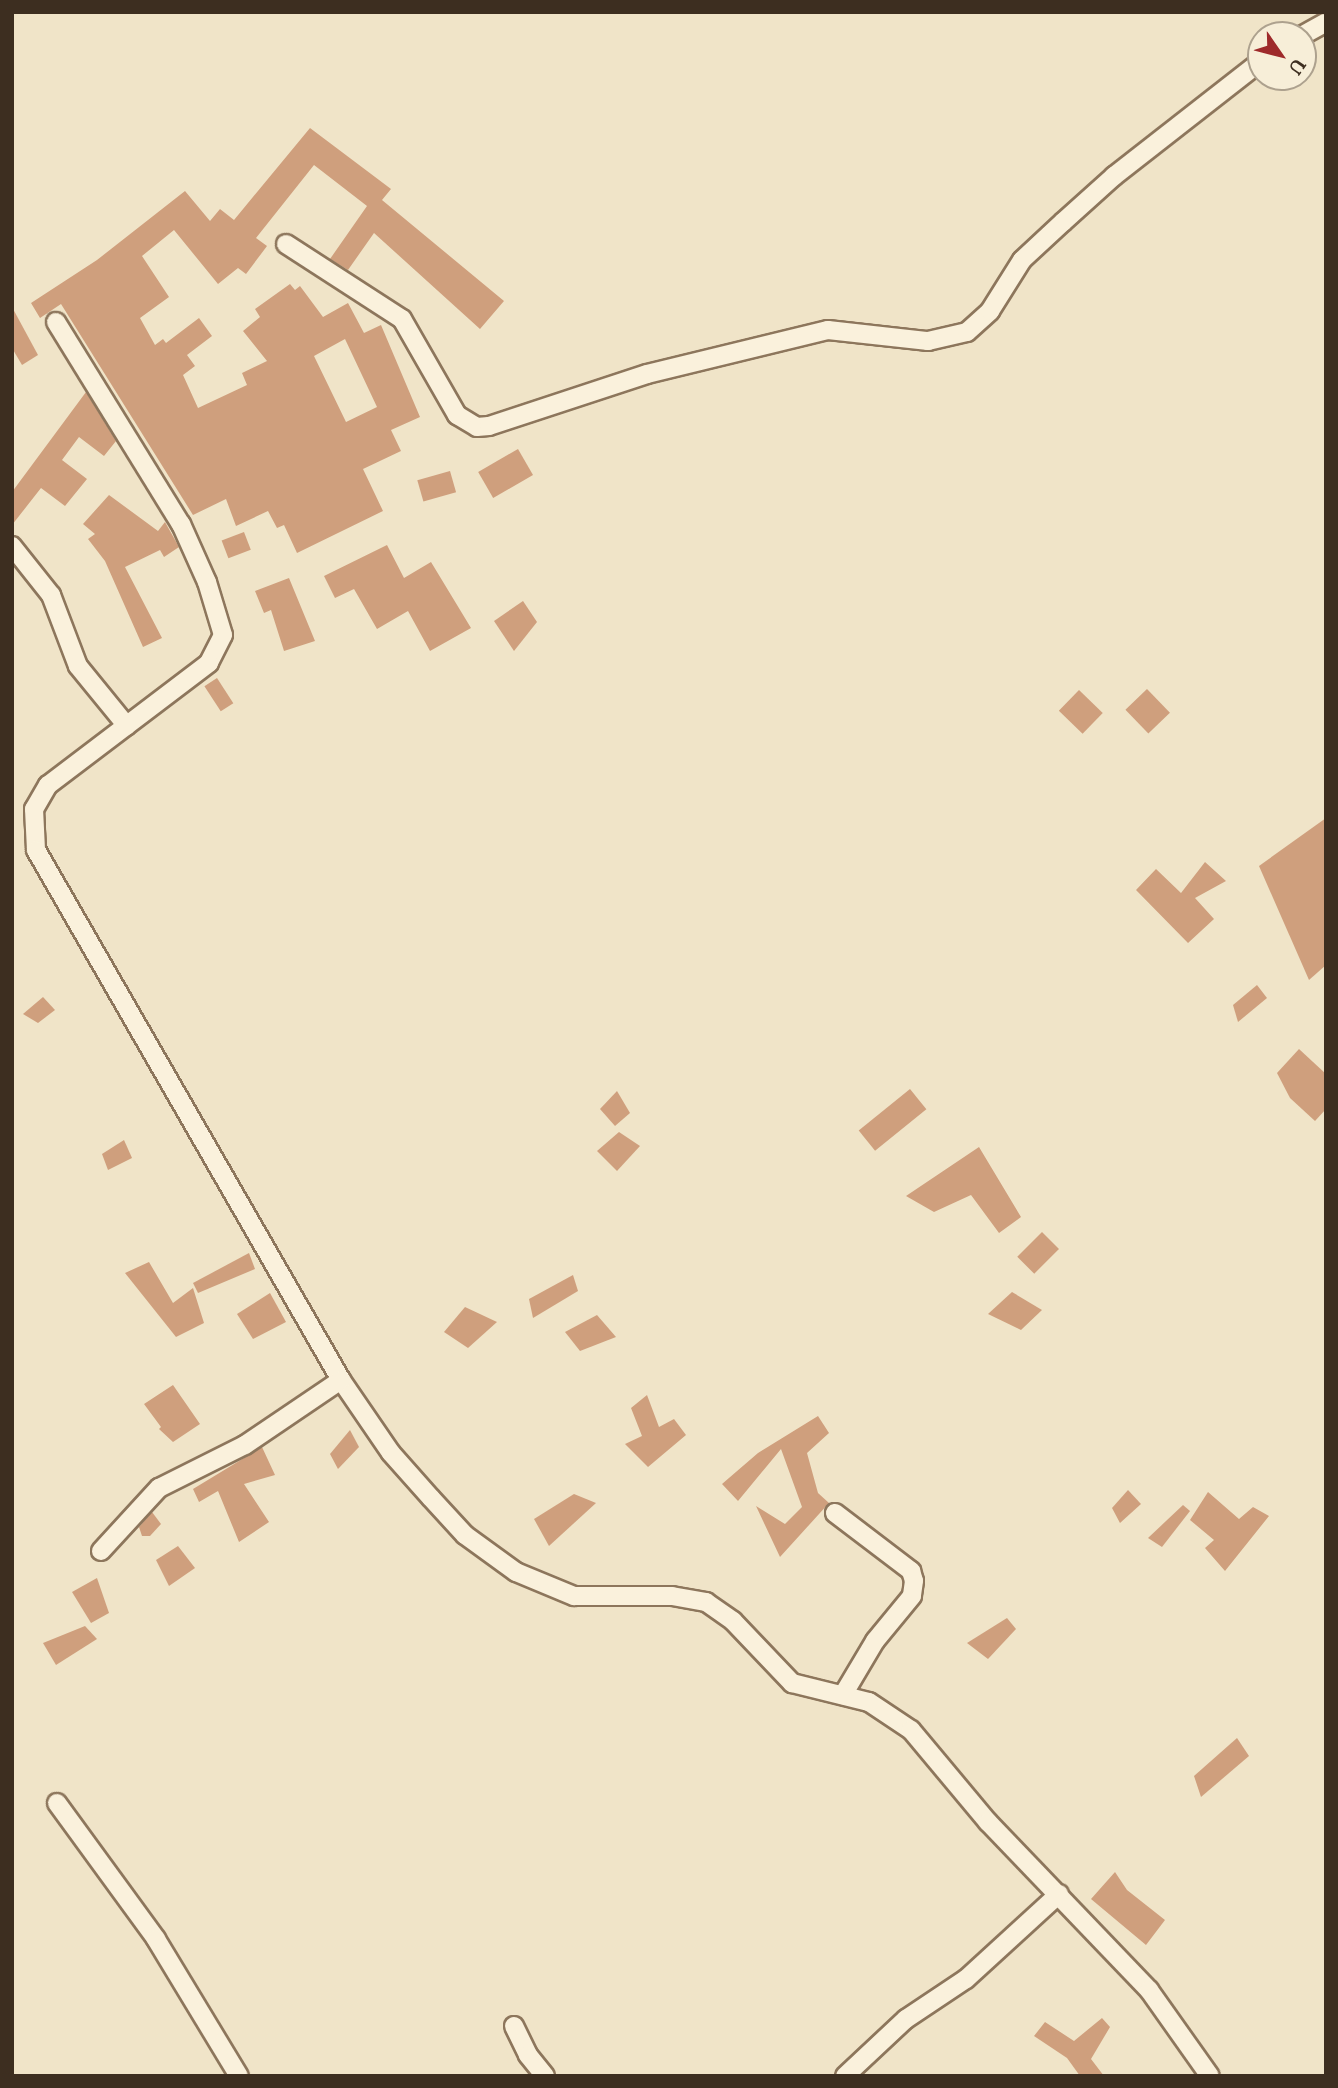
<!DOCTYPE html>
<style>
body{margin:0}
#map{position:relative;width:1338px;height:2088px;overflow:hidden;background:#f0e4c8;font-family:Lora,serif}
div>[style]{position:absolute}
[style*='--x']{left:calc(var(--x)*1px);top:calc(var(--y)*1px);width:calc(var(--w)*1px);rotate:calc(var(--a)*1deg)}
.building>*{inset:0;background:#cf9f7d;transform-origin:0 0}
.roads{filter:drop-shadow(2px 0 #8d765c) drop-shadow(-2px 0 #8d765c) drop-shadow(0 2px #8d765c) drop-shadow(0 -2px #8d765c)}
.minor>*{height:18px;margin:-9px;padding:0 9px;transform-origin:9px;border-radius:9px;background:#faf1dc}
span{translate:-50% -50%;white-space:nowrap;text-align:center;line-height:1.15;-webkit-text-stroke:5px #f7eed8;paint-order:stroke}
.frame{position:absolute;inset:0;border:14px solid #3d2e20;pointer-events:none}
.north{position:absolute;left:1247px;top:21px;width:70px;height:70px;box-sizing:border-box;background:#f7eed8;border:2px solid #ada18e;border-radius:50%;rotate:125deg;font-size:19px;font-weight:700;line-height:28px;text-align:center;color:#3d2e20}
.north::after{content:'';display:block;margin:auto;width:24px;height:32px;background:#9e2a2b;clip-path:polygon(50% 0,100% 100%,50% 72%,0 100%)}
</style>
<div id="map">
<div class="building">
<div style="clip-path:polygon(evenodd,310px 128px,391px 189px,382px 200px,504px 301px,480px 329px,374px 233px,348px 270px,330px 259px,367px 206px,314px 165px,256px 238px,267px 246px,246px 274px,238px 268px,218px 284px,174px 230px,142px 256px,169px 297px,140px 318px,155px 345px,163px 339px,166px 343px,199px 318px,212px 336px,187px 355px,195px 366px,183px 375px,198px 408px,247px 385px,242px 373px,267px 361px,243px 331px,260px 317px,255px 309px,290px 284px,295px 290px,300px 286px,323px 317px,348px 303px,364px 333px,381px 325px,420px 417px,391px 430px,401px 451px,363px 469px,383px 511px,297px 553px,284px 525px,277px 528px,268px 511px,236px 526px,226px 499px,193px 515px,61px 304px,40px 318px,31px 303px,97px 260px,185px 191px,210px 221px,220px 209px,234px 220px,310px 128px,345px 339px,377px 407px,346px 422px,314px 356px,345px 339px)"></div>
<div style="clip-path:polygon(12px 307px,38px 355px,22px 365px,12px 348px)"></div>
<div style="clip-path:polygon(86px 392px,116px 441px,104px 456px,79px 437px,62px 460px,87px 479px,65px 506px,41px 488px,12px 525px,12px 492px)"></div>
<div style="left:518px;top:449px;width:30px;height:46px;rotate:60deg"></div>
<div style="left:450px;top:471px;width:22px;height:34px;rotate:74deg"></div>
<div style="clip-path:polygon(109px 495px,158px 531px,165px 522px,179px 547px,164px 557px,160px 550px,125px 567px,162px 638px,143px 647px,105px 561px,88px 539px,95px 534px,83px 524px)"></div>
<div style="left:244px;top:532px;width:19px;height:24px;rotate:69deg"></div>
<div style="clip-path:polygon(387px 545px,404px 578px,431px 562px,471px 628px,430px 651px,408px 611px,377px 629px,354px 589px,335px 598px,324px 576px)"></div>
<div style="clip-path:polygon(289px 578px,315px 641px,284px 651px,271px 610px,264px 613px,255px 591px)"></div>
<div style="clip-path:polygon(523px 601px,537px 622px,514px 651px,494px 621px)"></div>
<div style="left:217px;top:678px;width:30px;height:15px;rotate:57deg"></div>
<div style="left:1147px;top:689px;width:33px;height:30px;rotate:46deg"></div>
<div style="left:1079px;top:690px;width:33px;height:29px;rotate:44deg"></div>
<div style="clip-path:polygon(1326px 818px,1326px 965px,1309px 980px,1259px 866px)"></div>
<div style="clip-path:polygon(1205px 862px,1226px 881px,1195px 898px,1214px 919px,1188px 943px,1136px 890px,1156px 869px,1181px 893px)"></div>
<div style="clip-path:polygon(1257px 985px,1267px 998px,1238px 1022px,1233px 1005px)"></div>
<div style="clip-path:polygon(43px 997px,55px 1010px,38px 1023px,23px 1014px)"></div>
<div style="clip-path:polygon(1299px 1049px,1326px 1074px,1326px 1109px,1315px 1121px,1290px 1098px,1277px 1073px)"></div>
<div style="left:910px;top:1089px;width:26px;height:66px;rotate:51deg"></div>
<div style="clip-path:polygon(617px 1091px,630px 1113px,615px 1126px,600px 1109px)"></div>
<div style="clip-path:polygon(619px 1132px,640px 1146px,617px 1171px,597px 1151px)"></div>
<div style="clip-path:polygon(124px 1140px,132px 1158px,108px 1170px,102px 1154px)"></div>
<div style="clip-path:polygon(979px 1147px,1021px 1217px,999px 1233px,971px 1195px,934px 1212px,906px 1196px)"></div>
<div style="left:1042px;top:1232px;width:24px;height:35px;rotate:45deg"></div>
<div style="clip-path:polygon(249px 1253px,255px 1269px,198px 1293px,193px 1283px)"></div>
<div style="clip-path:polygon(149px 1262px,173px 1303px,193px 1288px,204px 1323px,176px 1337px,125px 1273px)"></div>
<div style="clip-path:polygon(573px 1275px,578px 1291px,533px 1318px,529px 1299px)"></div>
<div style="clip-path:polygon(1012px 1292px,1042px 1310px,1021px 1330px,988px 1314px)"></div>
<div style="clip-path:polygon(270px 1293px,286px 1322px,253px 1339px,237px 1314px)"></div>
<div style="clip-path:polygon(465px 1307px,497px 1322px,468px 1348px,444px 1332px)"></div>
<div style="clip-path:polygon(597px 1315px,616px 1337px,580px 1351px,565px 1332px)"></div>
<div style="clip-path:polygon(173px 1385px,200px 1424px,173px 1442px,159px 1429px,161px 1427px,144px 1404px)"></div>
<div style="clip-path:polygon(647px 1395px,659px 1427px,674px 1419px,686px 1435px,648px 1467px,625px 1444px,642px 1436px,631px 1408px)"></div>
<div style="clip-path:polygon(818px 1416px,829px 1433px,807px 1453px,818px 1493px,829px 1503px,780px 1557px,756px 1506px,785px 1524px,802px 1507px,781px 1449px,738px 1501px,722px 1484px,758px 1453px)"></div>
<div style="clip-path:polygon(350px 1430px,359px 1447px,338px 1469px,330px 1454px)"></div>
<div style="clip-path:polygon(262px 1447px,275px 1475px,244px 1484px,269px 1522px,239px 1542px,218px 1491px,199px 1502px,193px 1489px)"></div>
<div style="clip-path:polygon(1128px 1490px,1141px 1504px,1120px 1523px,1112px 1508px)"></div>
<div style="clip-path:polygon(1208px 1492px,1239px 1519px,1253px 1507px,1269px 1516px,1225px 1571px,1205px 1548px,1214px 1540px,1190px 1520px)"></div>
<div style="clip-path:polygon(574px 1494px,596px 1503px,549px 1546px,534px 1519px)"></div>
<div style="clip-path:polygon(1183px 1505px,1190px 1511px,1162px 1547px,1148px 1538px)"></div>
<div style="clip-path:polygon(152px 1512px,161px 1524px,150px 1536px,142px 1536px,139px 1527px)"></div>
<div style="clip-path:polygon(178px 1546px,195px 1568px,169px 1586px,156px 1560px)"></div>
<div style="clip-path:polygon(97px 1578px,109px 1613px,91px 1623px,72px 1592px)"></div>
<div style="clip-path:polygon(1007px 1618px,1016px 1629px,988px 1659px,967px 1643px)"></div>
<div style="clip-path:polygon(85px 1626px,97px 1639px,56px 1665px,43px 1643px)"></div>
<div style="clip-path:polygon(1237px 1738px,1249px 1756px,1201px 1797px,1194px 1776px)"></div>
<div style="clip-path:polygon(1115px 1872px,1127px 1890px,1165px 1920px,1146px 1945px,1091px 1899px)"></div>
<div style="clip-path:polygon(1102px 2018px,1110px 2027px,1091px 2059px,1104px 2076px,1080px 2076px,1067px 2058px,1034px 2036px,1045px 2022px,1074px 2041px)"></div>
</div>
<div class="roads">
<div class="minor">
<div style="--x:1303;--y:35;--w:26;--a:-29"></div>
<div style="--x:286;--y:244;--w:138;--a:32.9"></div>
<div style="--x:402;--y:319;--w:111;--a:60.2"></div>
<div style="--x:457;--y:415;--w:23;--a:31"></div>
<div style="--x:477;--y:427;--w:12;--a:-5"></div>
<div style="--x:489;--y:426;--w:166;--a:-18.2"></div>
<div style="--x:647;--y:374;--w:186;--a:-13.7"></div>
<div style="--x:828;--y:330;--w:101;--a:6.3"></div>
<div style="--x:928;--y:341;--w:40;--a:-13"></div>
<div style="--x:967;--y:332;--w:31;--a:-42"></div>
<div style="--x:990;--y:311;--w:60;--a:-57.9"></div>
<div style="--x:1022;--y:260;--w:56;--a:-42.8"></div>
<div style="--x:1063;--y:222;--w:69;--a:-42"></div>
<div style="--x:1114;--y:176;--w:187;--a:-38"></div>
<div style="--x:56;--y:322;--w:238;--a:58.3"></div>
<div style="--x:181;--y:524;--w:64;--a:65.9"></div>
<div style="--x:207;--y:582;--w:55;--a:73.2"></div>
<div style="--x:223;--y:635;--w:31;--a:117"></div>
<div style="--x:209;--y:663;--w:202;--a:142.8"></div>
<div style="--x:48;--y:785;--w:28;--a:120"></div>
<div style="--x:34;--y:809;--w:41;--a:87.2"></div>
<div style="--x:36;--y:850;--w:611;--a:60.08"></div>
<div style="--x:341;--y:1380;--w:88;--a:55.6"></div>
<div style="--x:391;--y:1453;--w:60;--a:48.4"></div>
<div style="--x:431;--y:1498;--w:50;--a:47.4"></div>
<div style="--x:465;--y:1535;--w:63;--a:36"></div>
<div style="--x:516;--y:1572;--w:63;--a:22.5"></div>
<div style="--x:574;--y:1596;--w:98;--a:0"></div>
<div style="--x:672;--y:1596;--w:35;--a:10"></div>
<div style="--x:706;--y:1602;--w:33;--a:35"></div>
<div style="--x:733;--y:1621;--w:86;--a:46.4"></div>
<div style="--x:792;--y:1683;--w:79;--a:13.9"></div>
<div style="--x:869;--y:1702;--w:50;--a:33.7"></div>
<div style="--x:911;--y:1730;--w:120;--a:50.1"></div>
<div style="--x:988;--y:1822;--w:233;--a:46.2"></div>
<div style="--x:1149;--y:1990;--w:105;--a:54.7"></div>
<div style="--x:12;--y:546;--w:63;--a:51.5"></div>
<div style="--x:51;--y:595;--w:76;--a:69.2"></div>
<div style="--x:78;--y:666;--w:77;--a:50.8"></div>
<div style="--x:835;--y:1513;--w:96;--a:37.3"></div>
<div style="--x:911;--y:1571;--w:10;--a:73"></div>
<div style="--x:914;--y:1581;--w:15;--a:98"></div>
<div style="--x:912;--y:1596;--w:58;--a:129.4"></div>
<div style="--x:875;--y:1641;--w:63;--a:120.7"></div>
<div style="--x:101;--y:1551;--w:86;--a:-47.4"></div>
<div style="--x:159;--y:1488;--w:96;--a:-26.6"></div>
<div style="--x:245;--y:1445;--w:116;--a:-34.1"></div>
<div style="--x:57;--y:1803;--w:168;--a:53.9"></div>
<div style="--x:156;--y:1939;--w:160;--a:58.8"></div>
<div style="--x:514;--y:2026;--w:32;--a:64"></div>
<div style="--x:528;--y:2055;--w:27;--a:51"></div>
<div style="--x:845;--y:2076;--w:83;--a:-43.1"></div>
<div style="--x:906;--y:2019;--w:72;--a:-33.7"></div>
<div style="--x:966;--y:1979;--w:126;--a:-42.4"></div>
</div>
</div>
<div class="frame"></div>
<div class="north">U</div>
</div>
